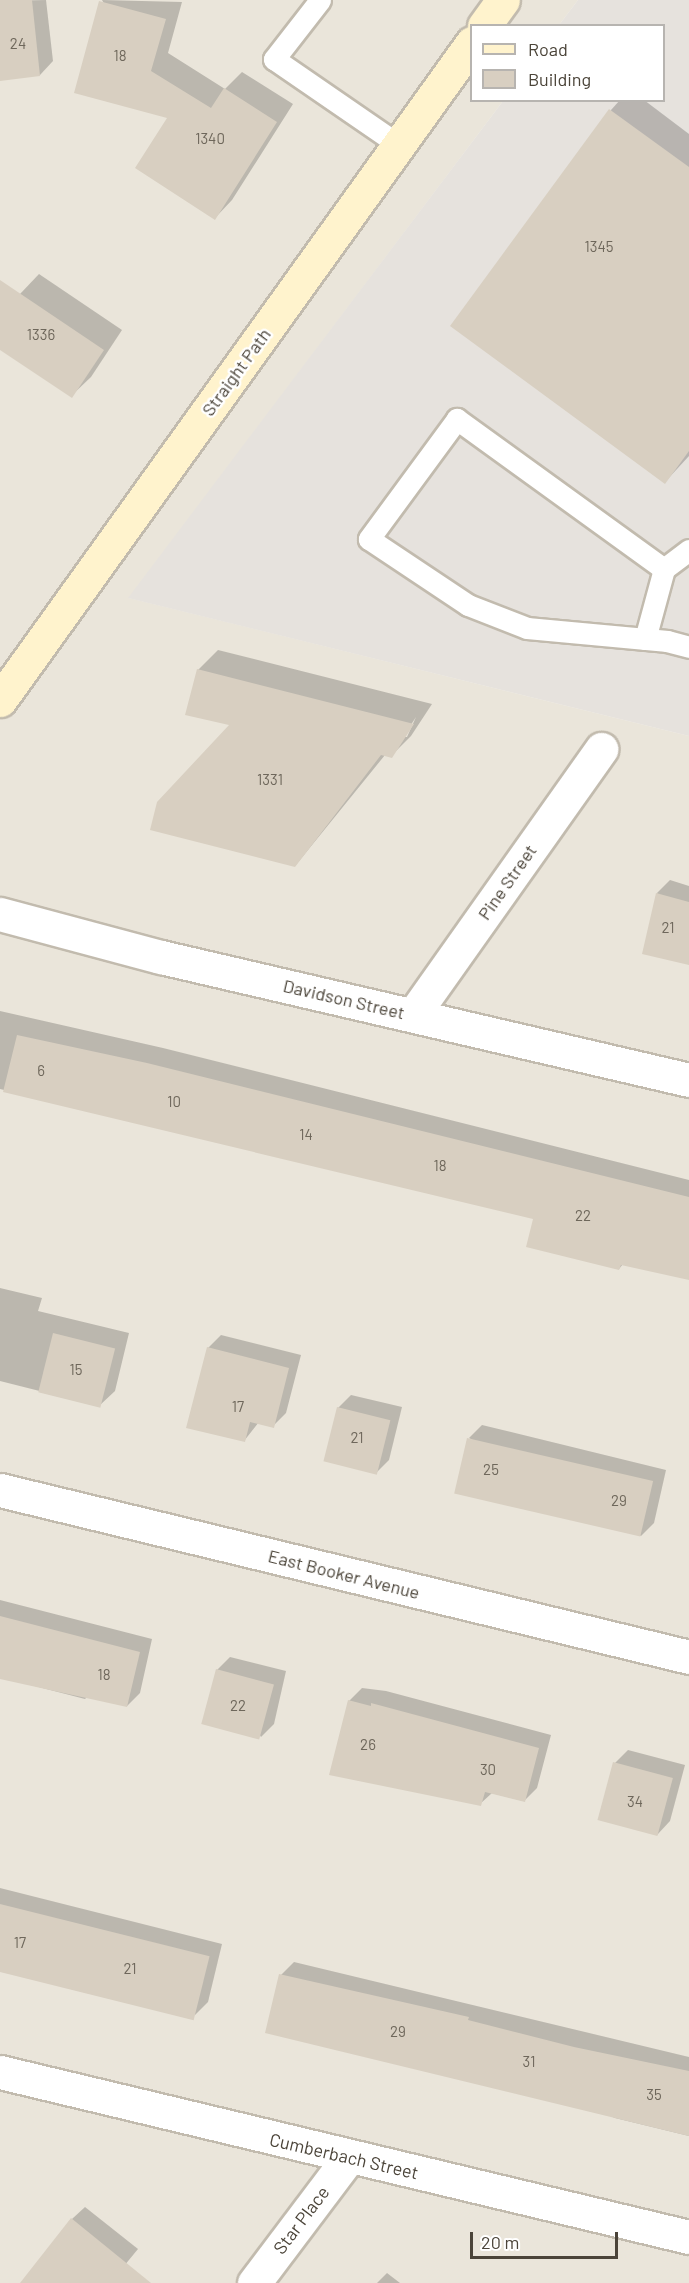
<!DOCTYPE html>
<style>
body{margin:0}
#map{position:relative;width:689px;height:2283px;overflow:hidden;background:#f6f3ec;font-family:Barlow,sans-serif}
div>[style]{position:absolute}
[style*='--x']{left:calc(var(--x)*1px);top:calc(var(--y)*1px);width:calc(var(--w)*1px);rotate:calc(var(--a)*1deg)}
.residential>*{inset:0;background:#eae5da}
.industrial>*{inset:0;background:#e6e2dd}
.shadow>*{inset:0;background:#0003}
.building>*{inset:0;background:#d8cfc1;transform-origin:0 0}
.roads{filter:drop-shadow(2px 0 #c2bbae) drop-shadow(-2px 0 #c2bbae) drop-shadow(0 2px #c2bbae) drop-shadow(0 -2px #c2bbae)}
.lane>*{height:21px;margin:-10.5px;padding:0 10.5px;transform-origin:10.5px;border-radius:10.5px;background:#fff}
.street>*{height:33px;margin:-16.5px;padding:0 16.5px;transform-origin:16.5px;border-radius:16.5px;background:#fff}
.secondary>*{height:33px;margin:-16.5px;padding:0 16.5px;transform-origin:16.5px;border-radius:16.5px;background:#fff3cd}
span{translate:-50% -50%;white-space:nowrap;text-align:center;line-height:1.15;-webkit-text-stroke:5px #fff;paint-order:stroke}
.number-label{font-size:15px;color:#6e675b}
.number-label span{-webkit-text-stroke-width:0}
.street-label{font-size:18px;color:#4b4439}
.legend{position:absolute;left:470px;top:24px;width:195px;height:78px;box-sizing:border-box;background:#fff;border:2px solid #b7b4b0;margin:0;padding:8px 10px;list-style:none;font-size:18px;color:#4b4439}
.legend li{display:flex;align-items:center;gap:12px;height:30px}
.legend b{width:30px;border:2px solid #b7b4b0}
.scale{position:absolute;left:470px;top:2232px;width:148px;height:27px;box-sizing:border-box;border:3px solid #4b4439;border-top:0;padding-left:8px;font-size:18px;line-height:21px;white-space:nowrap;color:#4b4439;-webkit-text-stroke:4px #fff;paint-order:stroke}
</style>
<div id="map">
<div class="residential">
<div style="clip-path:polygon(0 0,578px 0,559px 25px,472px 26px,472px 100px,503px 101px,129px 598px,689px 736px,689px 2283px,0 2283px)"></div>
</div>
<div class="industrial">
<div style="clip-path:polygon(578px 0,689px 0,689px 736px,128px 598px,503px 101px,664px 100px,664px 26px,559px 25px)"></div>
</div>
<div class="shadow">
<div style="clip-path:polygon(46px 0,53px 61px,40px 75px,0 80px,0 1px)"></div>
<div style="clip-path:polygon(102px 0,182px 2px,168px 53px,225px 89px,242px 72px,293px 104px,232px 200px,215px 218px,169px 117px)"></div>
<div style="clip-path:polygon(620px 100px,644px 100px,689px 134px,689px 456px,665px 482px,611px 110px)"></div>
<div style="clip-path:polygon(39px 274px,122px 330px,91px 377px,71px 396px,0 348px,0 323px,20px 294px)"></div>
<div style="clip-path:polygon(evenodd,218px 650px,432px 704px,411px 736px,391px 756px,385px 755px,295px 866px,232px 724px,198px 670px,218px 650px,416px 717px,407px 737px,403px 737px,416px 717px)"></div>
<div style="clip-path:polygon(670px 880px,689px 886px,689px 964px,657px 893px)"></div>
<div style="clip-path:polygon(0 1011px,163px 1048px,689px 1180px,689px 1274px,623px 1264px,619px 1269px,535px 1218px,0 1089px)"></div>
<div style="clip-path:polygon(0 1288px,42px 1298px,38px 1311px,129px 1333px,115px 1391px,99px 1406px,0 1381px)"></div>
<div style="clip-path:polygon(221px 1335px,301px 1355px,286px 1413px,273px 1426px,259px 1422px,244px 1441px,208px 1348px)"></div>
<div style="clip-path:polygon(351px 1395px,402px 1407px,389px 1460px,376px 1473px,338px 1408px)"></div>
<div style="clip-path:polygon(482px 1425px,666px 1470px,654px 1523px,641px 1536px,469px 1438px)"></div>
<div style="clip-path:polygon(0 1600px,152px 1639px,140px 1693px,127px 1706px,87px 1697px,85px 1699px,0 1677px)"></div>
<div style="clip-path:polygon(230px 1657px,286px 1671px,274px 1724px,261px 1737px,217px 1670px)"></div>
<div style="clip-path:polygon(362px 1688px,386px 1691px,551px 1735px,537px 1788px,524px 1801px,492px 1793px,480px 1804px,349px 1701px)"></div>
<div style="clip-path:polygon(628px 1750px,685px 1765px,670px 1821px,657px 1835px,615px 1763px)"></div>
<div style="clip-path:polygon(0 1888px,222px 1944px,208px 2002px,195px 2015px,0 1968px)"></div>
<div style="clip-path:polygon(294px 1962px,689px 2057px,689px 2136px,615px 2118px,281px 1975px)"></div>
<div style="clip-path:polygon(85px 2207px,138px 2249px,110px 2283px,38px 2283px,72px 2219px)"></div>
<div style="clip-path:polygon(387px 2273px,400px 2283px,377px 2283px)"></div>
</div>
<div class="building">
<div style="clip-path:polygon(0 0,32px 0,40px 76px,0 81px)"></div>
<div style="clip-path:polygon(99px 1px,166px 19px,151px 71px,211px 108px,224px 88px,277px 122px,215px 220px,135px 168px,167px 118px,74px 93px)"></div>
<div style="clip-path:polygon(609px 109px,689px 167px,689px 451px,665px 484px,450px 326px)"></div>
<div style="clip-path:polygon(0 280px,104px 350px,72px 398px,0 350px)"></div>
<div style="clip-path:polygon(197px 669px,414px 724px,392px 758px,381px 755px,295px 867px,150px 830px,157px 802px,229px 725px,185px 715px)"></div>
<div style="clip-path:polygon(656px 893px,689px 902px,689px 965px,642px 954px)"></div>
<div style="clip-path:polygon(17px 1035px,147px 1063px,689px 1197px,689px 1280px,621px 1265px,619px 1270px,526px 1247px,533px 1219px,3px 1092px)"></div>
<div style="left:53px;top:1333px;width:64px;height:61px;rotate:14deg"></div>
<div style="clip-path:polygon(207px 1347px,289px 1368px,274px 1428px,250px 1422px,245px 1442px,186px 1428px)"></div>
<div style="left:337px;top:1407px;width:55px;height:56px;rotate:14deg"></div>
<div style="left:467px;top:1438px;width:191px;height:57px;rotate:13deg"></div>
<div style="clip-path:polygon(0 1616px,140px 1652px,127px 1707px,0 1679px)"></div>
<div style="left:216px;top:1669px;width:60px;height:57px;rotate:15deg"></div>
<div style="clip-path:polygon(348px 1700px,371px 1706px,371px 1703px,539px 1748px,525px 1802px,485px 1792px,481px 1806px,329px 1775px)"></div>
<div style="left:613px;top:1762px;width:62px;height:60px;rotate:15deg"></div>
<div style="left:0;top:1904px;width:216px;height:66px;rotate:14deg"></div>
<div style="clip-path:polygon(279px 1974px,469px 2017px,468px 2020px,574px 2047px,689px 2071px,689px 2136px,265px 2033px)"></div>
<div style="clip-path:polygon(71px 2218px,151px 2283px,20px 2283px)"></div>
</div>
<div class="roads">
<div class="lane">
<div style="--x:320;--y:0;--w:75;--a:127.9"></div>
<div style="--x:274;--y:59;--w:152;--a:34.5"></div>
<div style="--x:689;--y:550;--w:31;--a:143"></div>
<div style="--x:664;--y:569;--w:256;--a:-144.1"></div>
<div style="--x:457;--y:419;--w:149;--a:126.3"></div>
<div style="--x:369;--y:539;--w:119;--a:33.7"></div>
<div style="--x:468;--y:605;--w:63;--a:21.3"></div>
<div style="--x:527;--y:628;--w:141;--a:5.3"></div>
<div style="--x:667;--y:641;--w:23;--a:15"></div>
<div style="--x:645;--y:639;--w:73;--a:-74.8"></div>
</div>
<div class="street">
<div style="--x:0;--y:914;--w:167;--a:15"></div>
<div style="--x:161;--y:957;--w:542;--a:13.11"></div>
<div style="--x:413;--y:1015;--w:326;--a:-54.7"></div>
<div style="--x:0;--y:1490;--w:709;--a:13.62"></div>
<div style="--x:0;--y:2072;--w:708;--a:13.47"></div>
<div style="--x:254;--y:2283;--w:158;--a:-53"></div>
</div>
<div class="secondary">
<div style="--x:484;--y:26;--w:32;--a:-54"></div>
<div style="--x:0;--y:700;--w:809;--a:-54.31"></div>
</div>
</div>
<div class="number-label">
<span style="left:18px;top:44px">24</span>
<span style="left:120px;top:56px">18</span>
<span style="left:210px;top:139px">1340</span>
<span style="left:599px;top:247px">1345</span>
<span style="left:41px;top:335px">1336</span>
<span style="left:270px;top:780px">1331</span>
<span style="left:668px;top:928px">21</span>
<span style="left:41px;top:1071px">6</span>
<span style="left:174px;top:1102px">10</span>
<span style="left:306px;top:1135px">14</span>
<span style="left:440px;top:1166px">18</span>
<span style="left:583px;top:1216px">22</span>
<span style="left:76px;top:1370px">15</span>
<span style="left:238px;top:1407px">17</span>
<span style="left:357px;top:1438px">21</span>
<span style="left:491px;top:1470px">25</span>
<span style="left:619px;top:1501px">29</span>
<span style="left:104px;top:1675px">18</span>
<span style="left:238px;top:1706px">22</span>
<span style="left:368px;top:1745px">26</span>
<span style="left:488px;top:1770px">30</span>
<span style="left:635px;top:1802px">34</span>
<span style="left:20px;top:1943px">17</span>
<span style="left:130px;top:1969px">21</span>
<span style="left:398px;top:2032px">29</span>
<span style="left:529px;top:2062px">31</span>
<span style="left:654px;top:2095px">35</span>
</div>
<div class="street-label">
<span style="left:236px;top:372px;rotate:-54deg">Straight Path</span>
<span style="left:507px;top:882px;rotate:-55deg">Pine Street</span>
<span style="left:344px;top:999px;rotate:13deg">Davidson Street</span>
<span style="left:344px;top:1574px;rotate:14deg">East Booker Avenue</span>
<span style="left:344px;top:2156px;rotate:13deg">Cumberbach Street</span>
<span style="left:301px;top:2220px;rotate:-53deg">Star Place</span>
</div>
<ul class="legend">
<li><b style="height:8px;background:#fff3cd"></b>Road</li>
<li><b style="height:16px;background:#d8cfc1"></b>Building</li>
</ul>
<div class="scale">20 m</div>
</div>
